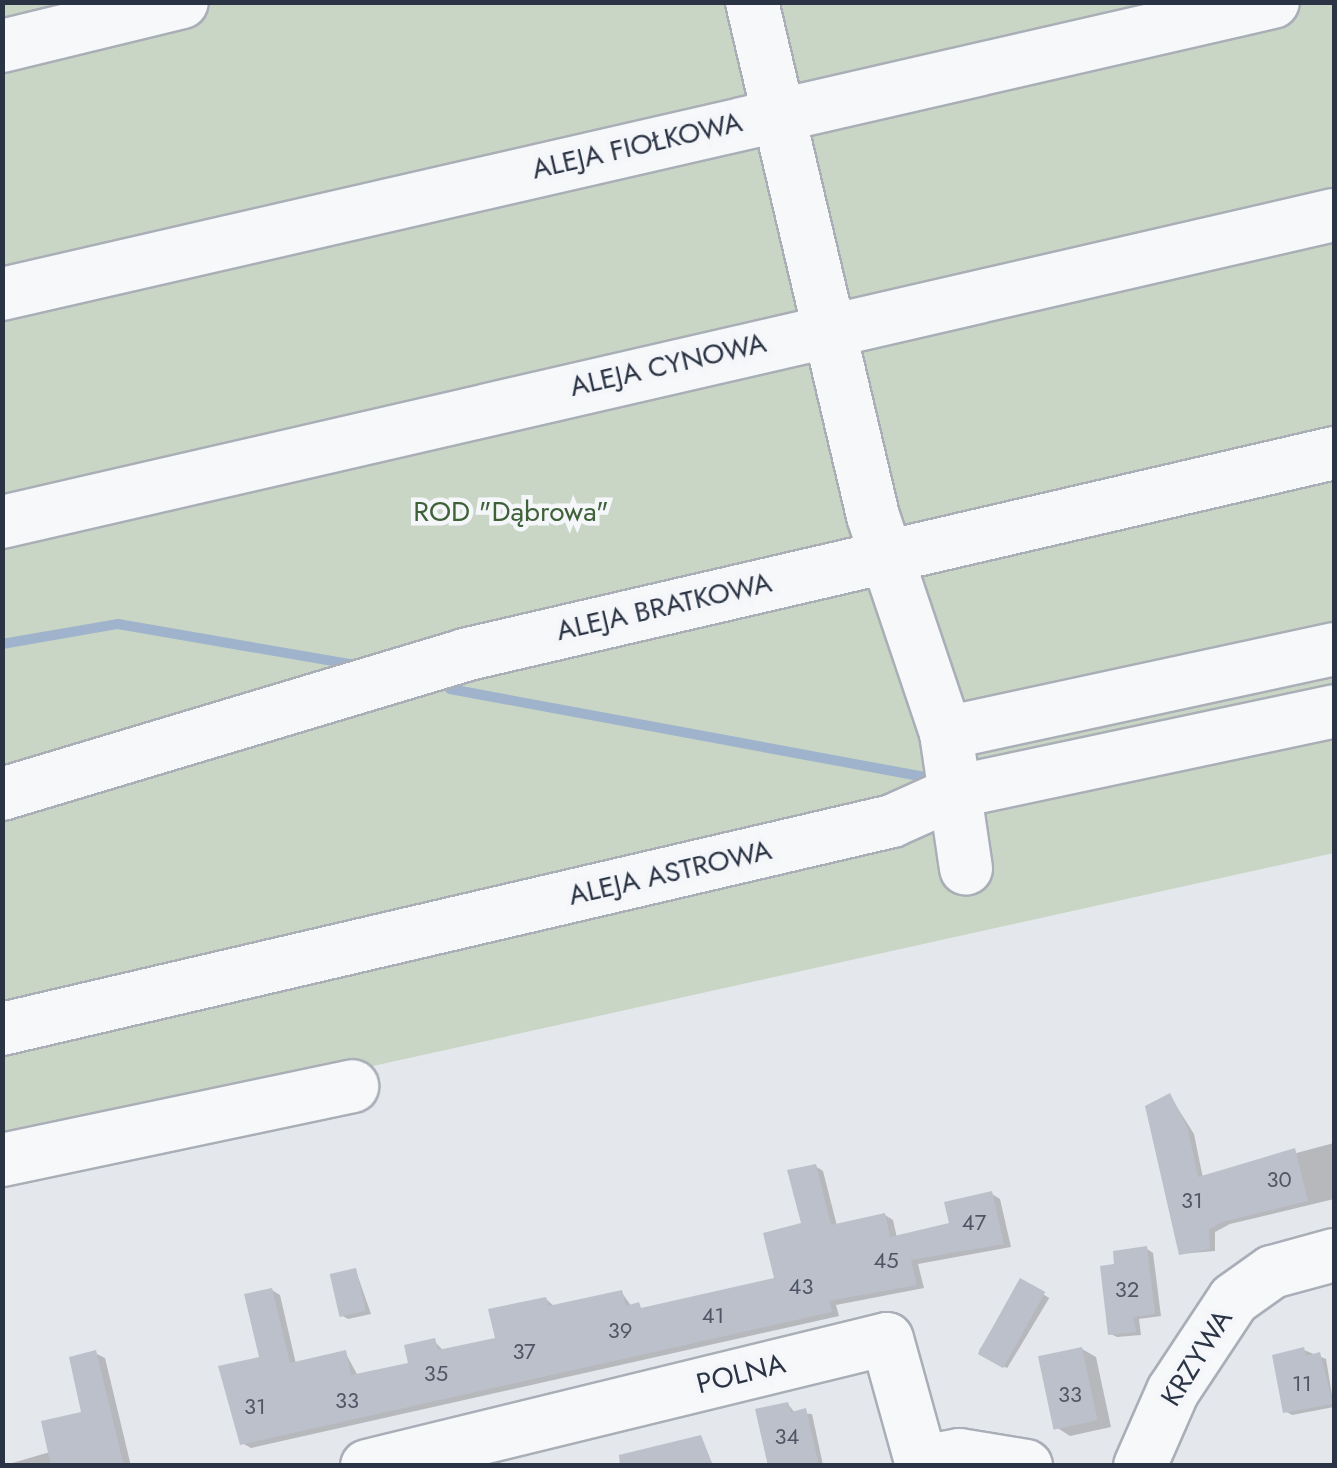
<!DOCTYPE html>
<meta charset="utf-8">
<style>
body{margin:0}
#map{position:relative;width:1337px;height:1468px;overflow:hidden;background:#e4e7ec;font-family:Jost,sans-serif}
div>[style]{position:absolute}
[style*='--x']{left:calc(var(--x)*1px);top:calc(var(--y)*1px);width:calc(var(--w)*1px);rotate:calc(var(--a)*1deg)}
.green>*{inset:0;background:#c9d6c5}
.shadow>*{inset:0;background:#0003;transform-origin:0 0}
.stream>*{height:10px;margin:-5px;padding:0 5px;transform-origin:5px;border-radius:5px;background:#9fb4cc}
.building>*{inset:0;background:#bbc0ca;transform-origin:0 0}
.roads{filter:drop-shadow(2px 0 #a9aeb7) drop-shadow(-2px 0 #a9aeb7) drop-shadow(0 2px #a9aeb7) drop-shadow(0 -2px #a9aeb7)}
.minor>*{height:52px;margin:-26px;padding:0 26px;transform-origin:26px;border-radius:26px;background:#f7f8fa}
span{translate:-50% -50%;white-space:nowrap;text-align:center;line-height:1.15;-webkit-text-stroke:9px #f4f6f9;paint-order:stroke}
.number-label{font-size:22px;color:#4f5766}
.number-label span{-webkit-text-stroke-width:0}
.street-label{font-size:28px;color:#2b3445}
.park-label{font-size:28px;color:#3f6138}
.frame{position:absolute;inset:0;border:5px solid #2b3445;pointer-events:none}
</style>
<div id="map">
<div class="green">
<div style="clip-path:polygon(2px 3px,1334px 3px,1334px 853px,3px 1148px)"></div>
</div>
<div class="shadow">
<div style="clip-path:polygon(1170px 1096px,1194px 1134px,1203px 1178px,1334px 1143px,1334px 1199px,1230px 1224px,1215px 1232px,1215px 1251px,1181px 1254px)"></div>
<div style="clip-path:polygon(815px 1166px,823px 1171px,837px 1226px,885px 1215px,893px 1220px,897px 1238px,952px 1225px,992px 1194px,1000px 1199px,1011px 1247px,918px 1264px,924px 1288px,836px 1305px,839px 1316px,251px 1448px,242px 1443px,272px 1290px,280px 1295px,296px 1364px,345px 1352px,358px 1376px,411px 1365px,434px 1341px,444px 1351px,498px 1340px,546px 1299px,555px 1307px,622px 1293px,632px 1307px,646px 1309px,777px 1280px,804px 1225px)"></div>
<div style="clip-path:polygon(1147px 1249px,1153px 1253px,1161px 1316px,1139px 1319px,1141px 1335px,1117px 1337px,1111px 1334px,1117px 1267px)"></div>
<div style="clip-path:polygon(356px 1271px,371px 1314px,348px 1319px,341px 1315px)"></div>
<div style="left:1021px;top:1281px;width:33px;height:82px;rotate:31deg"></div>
<div style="clip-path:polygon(1082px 1349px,1096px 1357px,1111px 1427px,1070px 1436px,1056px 1427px)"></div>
<div style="clip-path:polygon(1304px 1350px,1326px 1359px,1334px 1407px,1292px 1415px,1285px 1411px)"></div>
<div style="clip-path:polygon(95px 1353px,105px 1358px,131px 1466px,2px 1466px,50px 1452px,84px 1414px)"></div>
<div style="clip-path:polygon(788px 1404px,795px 1413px,812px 1414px,823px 1465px,770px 1466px)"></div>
<div style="clip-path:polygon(701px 1437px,713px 1466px,662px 1466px)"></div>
</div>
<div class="stream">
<div style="--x:2;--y:644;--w:118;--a:-9.8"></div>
<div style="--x:118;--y:624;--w:242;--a:9.8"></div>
<div style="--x:450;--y:689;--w:494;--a:10.5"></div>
</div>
<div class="building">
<div style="clip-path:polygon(1170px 1093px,1188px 1129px,1198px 1177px,1295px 1148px,1308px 1201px,1222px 1222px,1209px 1229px,1210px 1249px,1179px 1255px,1145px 1106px)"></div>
<div style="clip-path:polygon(816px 1164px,831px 1225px,885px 1213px,890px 1237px,949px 1223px,944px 1202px,992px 1191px,1004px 1244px,911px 1260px,917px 1285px,829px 1301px,832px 1312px,240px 1445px,218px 1366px,259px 1357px,244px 1294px,272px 1288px,290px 1363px,346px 1350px,351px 1375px,408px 1363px,404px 1345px,435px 1338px,438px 1350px,495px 1338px,488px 1309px,546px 1297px,548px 1306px,622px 1290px,626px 1306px,639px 1302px,641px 1308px,774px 1278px,763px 1233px,801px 1223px,787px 1170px)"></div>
<div style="clip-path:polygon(1147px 1246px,1155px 1314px,1133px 1317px,1136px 1332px,1108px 1335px,1100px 1266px,1114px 1264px,1113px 1251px)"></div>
<div style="left:356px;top:1268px;width:44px;height:27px;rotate:77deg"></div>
<div style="left:1020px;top:1278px;width:29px;height:87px;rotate:29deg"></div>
<div style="left:1082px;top:1347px;width:75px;height:45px;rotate:78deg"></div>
<div style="clip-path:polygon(1304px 1347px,1306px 1356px,1320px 1352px,1333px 1404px,1283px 1413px,1272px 1355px)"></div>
<div style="clip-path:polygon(96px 1350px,124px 1466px,51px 1466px,41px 1421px,81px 1412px,69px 1357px)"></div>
<div style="clip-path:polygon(788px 1402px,791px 1412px,806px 1408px,819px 1466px,768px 1466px,755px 1409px)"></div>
<div style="clip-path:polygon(701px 1435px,713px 1466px,620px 1466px,619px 1455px)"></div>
</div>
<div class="roads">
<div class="minor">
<div style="--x:752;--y:2;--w:528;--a:76.75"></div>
<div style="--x:873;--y:516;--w:229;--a:71.4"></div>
<div style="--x:946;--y:733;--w:137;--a:81.6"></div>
<div style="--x:2;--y:46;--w:185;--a:-13.7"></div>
<div style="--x:2;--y:294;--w:1304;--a:-12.94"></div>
<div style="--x:2;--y:522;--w:1367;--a:-12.98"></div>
<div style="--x:946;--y:733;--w:397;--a:-12.2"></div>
<div style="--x:2;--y:794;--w:482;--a:-16.7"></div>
<div style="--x:464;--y:655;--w:893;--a:-13.07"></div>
<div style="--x:2;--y:1029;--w:914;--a:-13.15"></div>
<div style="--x:892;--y:821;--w:73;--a:-24.1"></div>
<div style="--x:959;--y:791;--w:383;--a:-12"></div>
<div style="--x:2;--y:1160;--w:358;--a:-11.9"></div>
<div style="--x:367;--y:1466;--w:535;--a:-13.72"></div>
<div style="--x:887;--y:1339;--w:128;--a:74.5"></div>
<div style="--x:921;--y:1462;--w:39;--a:-10"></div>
<div style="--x:959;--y:1455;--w:68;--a:9.3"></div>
<div style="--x:1140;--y:1466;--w:82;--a:-66.3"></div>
<div style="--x:1173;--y:1391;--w:110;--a:-56.5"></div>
<div style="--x:1234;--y:1299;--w:47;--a:-35.4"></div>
<div style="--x:1272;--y:1272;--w:64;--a:-15.3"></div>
</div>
</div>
<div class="number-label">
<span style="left:1279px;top:1180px">30</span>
<span style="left:1192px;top:1201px">31</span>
<span style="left:974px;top:1223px">47</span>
<span style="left:886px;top:1261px">45</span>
<span style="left:801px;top:1287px">43</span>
<span style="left:1127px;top:1290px">32</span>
<span style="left:713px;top:1316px">41</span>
<span style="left:620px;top:1331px">39</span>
<span style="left:524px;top:1352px">37</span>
<span style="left:436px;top:1374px">35</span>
<span style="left:1302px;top:1384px">11</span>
<span style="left:1070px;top:1395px">33</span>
<span style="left:347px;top:1401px">33</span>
<span style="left:255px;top:1407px">31</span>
<span style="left:787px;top:1437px">34</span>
</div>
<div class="street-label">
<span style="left:637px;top:146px;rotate:-13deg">ALEJA FIOŁKOWA</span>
<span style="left:668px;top:365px;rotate:-13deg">ALEJA CYNOWA</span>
<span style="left:664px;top:607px;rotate:-13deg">ALEJA BRATKOWA</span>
<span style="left:670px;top:873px;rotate:-13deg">ALEJA ASTROWA</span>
<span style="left:1197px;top:1358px;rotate:-58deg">KRZYWA</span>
<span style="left:741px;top:1374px;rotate:-14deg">POLNA</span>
</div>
<div class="park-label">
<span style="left:511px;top:512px">ROD "Dąbrowa"</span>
</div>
<div class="frame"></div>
</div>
